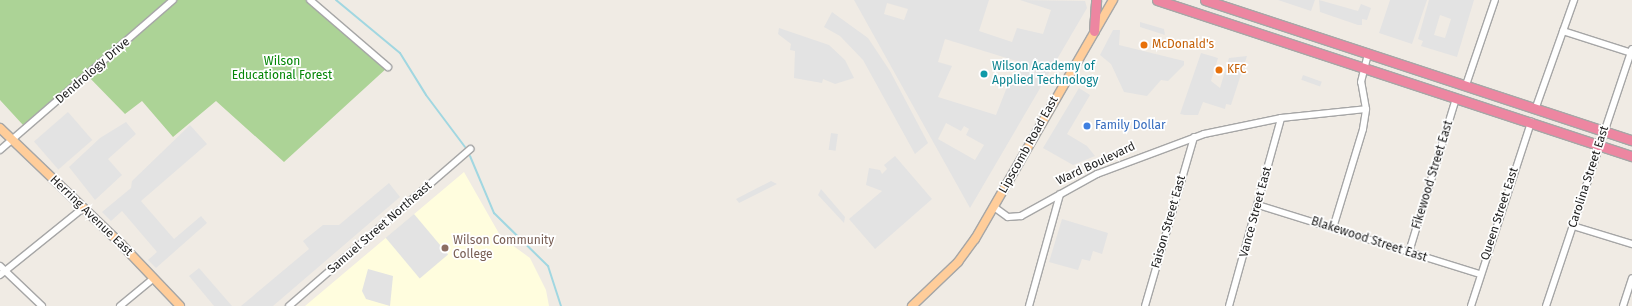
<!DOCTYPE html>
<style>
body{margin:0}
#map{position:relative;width:1632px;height:306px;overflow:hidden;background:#f0ebe4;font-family:"Fira Sans",sans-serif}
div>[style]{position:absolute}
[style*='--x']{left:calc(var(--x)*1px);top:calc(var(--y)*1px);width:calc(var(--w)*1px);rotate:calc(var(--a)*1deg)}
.education>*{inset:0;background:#fffdde}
.forest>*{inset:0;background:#acd396}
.parking>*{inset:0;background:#e3e3e3;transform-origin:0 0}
.stream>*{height:2px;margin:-1px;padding:0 1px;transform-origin:1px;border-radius:1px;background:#a1d7e1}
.roads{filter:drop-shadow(1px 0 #a6a6a6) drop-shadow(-1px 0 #a6a6a6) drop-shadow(0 1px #a6a6a6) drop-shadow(0 -1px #a6a6a6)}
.minor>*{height:6px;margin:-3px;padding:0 3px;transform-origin:3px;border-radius:3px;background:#fff}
.major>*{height:8px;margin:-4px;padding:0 4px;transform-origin:4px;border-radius:4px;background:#ffcd9a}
.highway>*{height:9px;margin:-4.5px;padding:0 4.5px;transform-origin:4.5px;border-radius:4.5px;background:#ed86a1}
.dots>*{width:11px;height:11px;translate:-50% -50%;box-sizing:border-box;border:2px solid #fff;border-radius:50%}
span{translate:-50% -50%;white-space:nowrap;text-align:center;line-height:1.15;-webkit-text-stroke:3.5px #fff;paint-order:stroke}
.food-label{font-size:12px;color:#c56008}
.left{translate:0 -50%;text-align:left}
.park-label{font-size:12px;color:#048605}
.culture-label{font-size:12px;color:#0d838f}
.street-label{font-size:12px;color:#1f1f1f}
.shop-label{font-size:12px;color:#366cbe}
.education-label{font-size:12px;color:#785e54}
</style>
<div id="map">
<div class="education">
<div style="clip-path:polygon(464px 172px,501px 237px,530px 258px,546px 290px,549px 306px,305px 306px)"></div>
</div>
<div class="forest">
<div style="clip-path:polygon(0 0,313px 0,388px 67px,284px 162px,216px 101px,173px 137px,142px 101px,125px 114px,84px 72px,23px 125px,0 100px)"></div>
</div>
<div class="parking">
<div style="clip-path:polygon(evenodd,854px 0,989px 0,979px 31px,1012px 42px,1017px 28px,1043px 34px,1051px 10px,1020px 0,1085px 1px,1087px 8px,970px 208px,854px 0,887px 3px,908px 9px,904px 20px,884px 14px,887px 3px,854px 0,945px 39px,1023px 63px,1017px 83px,1009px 82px,996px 115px,938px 97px,952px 66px,938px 62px,945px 39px,854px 0,946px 123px,961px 131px,964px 126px,969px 129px,966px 135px,984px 145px,975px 160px,938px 139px,946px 123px)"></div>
<div style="clip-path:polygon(1278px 0,1315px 0,1311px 11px)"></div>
<div style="clip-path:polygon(1319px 0,1358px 11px,1361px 4px,1371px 8px,1367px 20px,1362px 19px,1362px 25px,1358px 25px,1320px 12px)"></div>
<div style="clip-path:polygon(1390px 0,1427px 0,1412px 44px,1379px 33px)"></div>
<div style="clip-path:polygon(evenodd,1429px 0,1474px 0,1457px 57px,1421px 46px,1423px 41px,1418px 39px,1429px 0,1440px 15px,1451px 19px,1445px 38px,1434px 35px,1440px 15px)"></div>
<div style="clip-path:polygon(832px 12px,868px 38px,890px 71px,928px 143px,915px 154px,863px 60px,840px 36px,824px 27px)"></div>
<div style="clip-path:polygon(1140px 22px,1164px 29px,1165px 35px,1140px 27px)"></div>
<div style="clip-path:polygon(779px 28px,829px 45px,845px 60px,854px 78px,835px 84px,823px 79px,822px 83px,794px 78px,795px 51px,790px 50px,791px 44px,778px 34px)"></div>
<div style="clip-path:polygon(1113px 30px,1120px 30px,1119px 45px,1184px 61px,1184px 65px,1168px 81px,1161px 80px,1147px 96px,1124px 92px,1111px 64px,1100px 55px)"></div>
<div style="clip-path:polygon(1201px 53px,1218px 58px,1211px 81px,1220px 88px,1229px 58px,1247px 56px,1231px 105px,1226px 104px,1225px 109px,1203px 102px,1198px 115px,1185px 115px,1180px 114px)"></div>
<div style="left:1303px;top:75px;width:20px;height:5px;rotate:20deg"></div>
<div style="clip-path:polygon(1079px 88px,1090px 95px,1067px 134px,1087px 146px,1095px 156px,1073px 165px,1043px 148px)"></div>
<div style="left:68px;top:112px;width:37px;height:45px;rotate:49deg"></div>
<div style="clip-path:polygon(126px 122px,136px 134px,108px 159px,122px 175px,95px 200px,69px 167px,100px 138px)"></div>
<div style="clip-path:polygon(190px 125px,207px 144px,141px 201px,174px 239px,201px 216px,207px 223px,156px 268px,148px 260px,157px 252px,122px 211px,111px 221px,102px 212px,131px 188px,132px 181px)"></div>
<div style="left:831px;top:133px;width:7px;height:17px;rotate:8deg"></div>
<div style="clip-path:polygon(895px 156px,932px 199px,875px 249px,849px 219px,882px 191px,866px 185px,869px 168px,880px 170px,882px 174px,887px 169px,884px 165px)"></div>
<div style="clip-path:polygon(771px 181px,777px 184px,739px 203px,736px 199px)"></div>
<div style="clip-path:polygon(389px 183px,400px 197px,273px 306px,241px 306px,309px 249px,303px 241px,323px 225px,339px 225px)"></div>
<div style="clip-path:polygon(821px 189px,845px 217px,844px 223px,818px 195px)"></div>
<div style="left:414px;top:214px;width:53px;height:37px;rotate:50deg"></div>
<div style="clip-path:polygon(1062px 219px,1108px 233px,1102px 254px,1093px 251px,1090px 261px,1082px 259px,1078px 270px,1049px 262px)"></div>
<div style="clip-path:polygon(199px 268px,232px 306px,214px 306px,189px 276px)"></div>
<div style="clip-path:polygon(368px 269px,393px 276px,390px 306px,366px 299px,362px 291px)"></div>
</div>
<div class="stream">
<div style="--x:336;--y:0;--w:83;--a:39.6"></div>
<div style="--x:400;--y:53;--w:49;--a:58.2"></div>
<div style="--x:426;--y:95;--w:65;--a:53.1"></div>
<div style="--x:470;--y:156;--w:62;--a:67.2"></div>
<div style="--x:494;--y:213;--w:76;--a:44.5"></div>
<div style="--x:548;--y:266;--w:42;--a:72"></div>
</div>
<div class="roads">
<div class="minor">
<div style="--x:310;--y:0;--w:103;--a:40.7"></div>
<div style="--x:1563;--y:31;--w:72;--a:17.7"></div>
<div style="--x:1466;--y:85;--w:90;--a:-71.2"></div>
<div style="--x:1536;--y:107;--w:114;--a:-70.4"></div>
<div style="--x:0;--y:150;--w:229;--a:-40.9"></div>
<div style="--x:1258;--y:205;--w:232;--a:17.3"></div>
<div style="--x:994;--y:207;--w:17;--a:36"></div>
<div style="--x:1008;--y:217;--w:13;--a:-4"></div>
<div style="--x:1021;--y:216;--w:87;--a:-28.9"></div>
<div style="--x:1097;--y:174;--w:114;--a:-20.5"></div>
<div style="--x:1204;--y:134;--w:79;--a:-11.7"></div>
<div style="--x:1281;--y:118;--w:85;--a:-6"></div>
<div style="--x:1573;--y:226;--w:62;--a:17"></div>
<div style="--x:1333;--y:228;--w:103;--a:-73.1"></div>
<div style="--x:1363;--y:129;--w:20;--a:-81"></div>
<div style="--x:1366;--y:109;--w:27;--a:-100"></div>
<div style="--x:1361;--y:82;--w:30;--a:-76"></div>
<div style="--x:1409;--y:252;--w:161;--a:-73"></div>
<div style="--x:0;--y:266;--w:58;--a:43.6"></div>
<div style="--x:0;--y:275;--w:107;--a:-38.9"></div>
<div style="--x:120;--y:306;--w:44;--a:-39.5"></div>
<div style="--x:289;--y:306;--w:240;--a:-40.9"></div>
<div style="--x:1029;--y:306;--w:116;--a:-74.5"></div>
<div style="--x:1145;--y:306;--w:176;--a:-73.8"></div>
<div style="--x:1229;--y:306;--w:195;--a:-74.5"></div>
<div style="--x:1471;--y:306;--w:194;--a:-71.9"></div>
<div style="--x:1546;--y:306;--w:271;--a:-71.5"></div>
<div style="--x:1623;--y:306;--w:29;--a:-72"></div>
</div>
<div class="major">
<div style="--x:0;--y:128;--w:169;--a:43.8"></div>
<div style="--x:122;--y:245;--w:84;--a:46.4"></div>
<div style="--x:912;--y:306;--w:64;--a:-43.7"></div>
<div style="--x:958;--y:262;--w:29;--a:-54"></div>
<div style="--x:975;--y:239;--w:276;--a:-60"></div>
</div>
<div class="highway">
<div style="--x:1157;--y:0;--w:500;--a:18.2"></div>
<div style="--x:1205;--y:0;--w:449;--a:18.2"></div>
<div style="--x:1094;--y:31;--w:31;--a:-86"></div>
</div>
</div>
<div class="dots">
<div style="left:1144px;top:45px;background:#e8710a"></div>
<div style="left:1219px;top:70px;background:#e8710a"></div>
<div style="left:984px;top:74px;background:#0f9aa8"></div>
<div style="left:1087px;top:126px;background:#3f7fe0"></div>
<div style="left:445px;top:248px;background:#8d6e63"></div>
</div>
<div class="food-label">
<span class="left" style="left:1152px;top:45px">McDonald's</span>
<span class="left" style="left:1227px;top:70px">KFC</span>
</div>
<div class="park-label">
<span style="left:282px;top:69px">Wilson<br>Educational Forest</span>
</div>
<div class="culture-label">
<span class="left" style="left:992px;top:74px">Wilson Academy of<br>Applied Technology</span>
</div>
<div class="street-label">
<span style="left:93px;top:71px;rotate:-41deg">Dendrology Drive</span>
<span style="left:1029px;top:145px;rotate:-61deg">Lipscomb Road East</span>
<span style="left:1096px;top:164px;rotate:-25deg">Ward Boulevard</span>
<span style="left:1433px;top:175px;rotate:-73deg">Fikewood Street East</span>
<span style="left:1589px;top:177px;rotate:-72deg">Carolina Street East</span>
<span style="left:1256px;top:212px;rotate:-75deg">Vance Street East</span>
<span style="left:1500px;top:214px;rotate:-72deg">Queen Street East</span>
<span style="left:91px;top:216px;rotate:44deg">Herring Avenue East</span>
<span style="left:1169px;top:222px;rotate:-74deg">Faison Street East</span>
<span style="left:380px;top:228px;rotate:-41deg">Samuel Street Northeast</span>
<span style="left:1369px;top:240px;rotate:18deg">Blakewood Street East</span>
</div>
<div class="shop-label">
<span class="left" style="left:1095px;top:126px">Family Dollar</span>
</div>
<div class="education-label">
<span class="left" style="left:453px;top:248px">Wilson Community<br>College</span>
</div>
</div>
